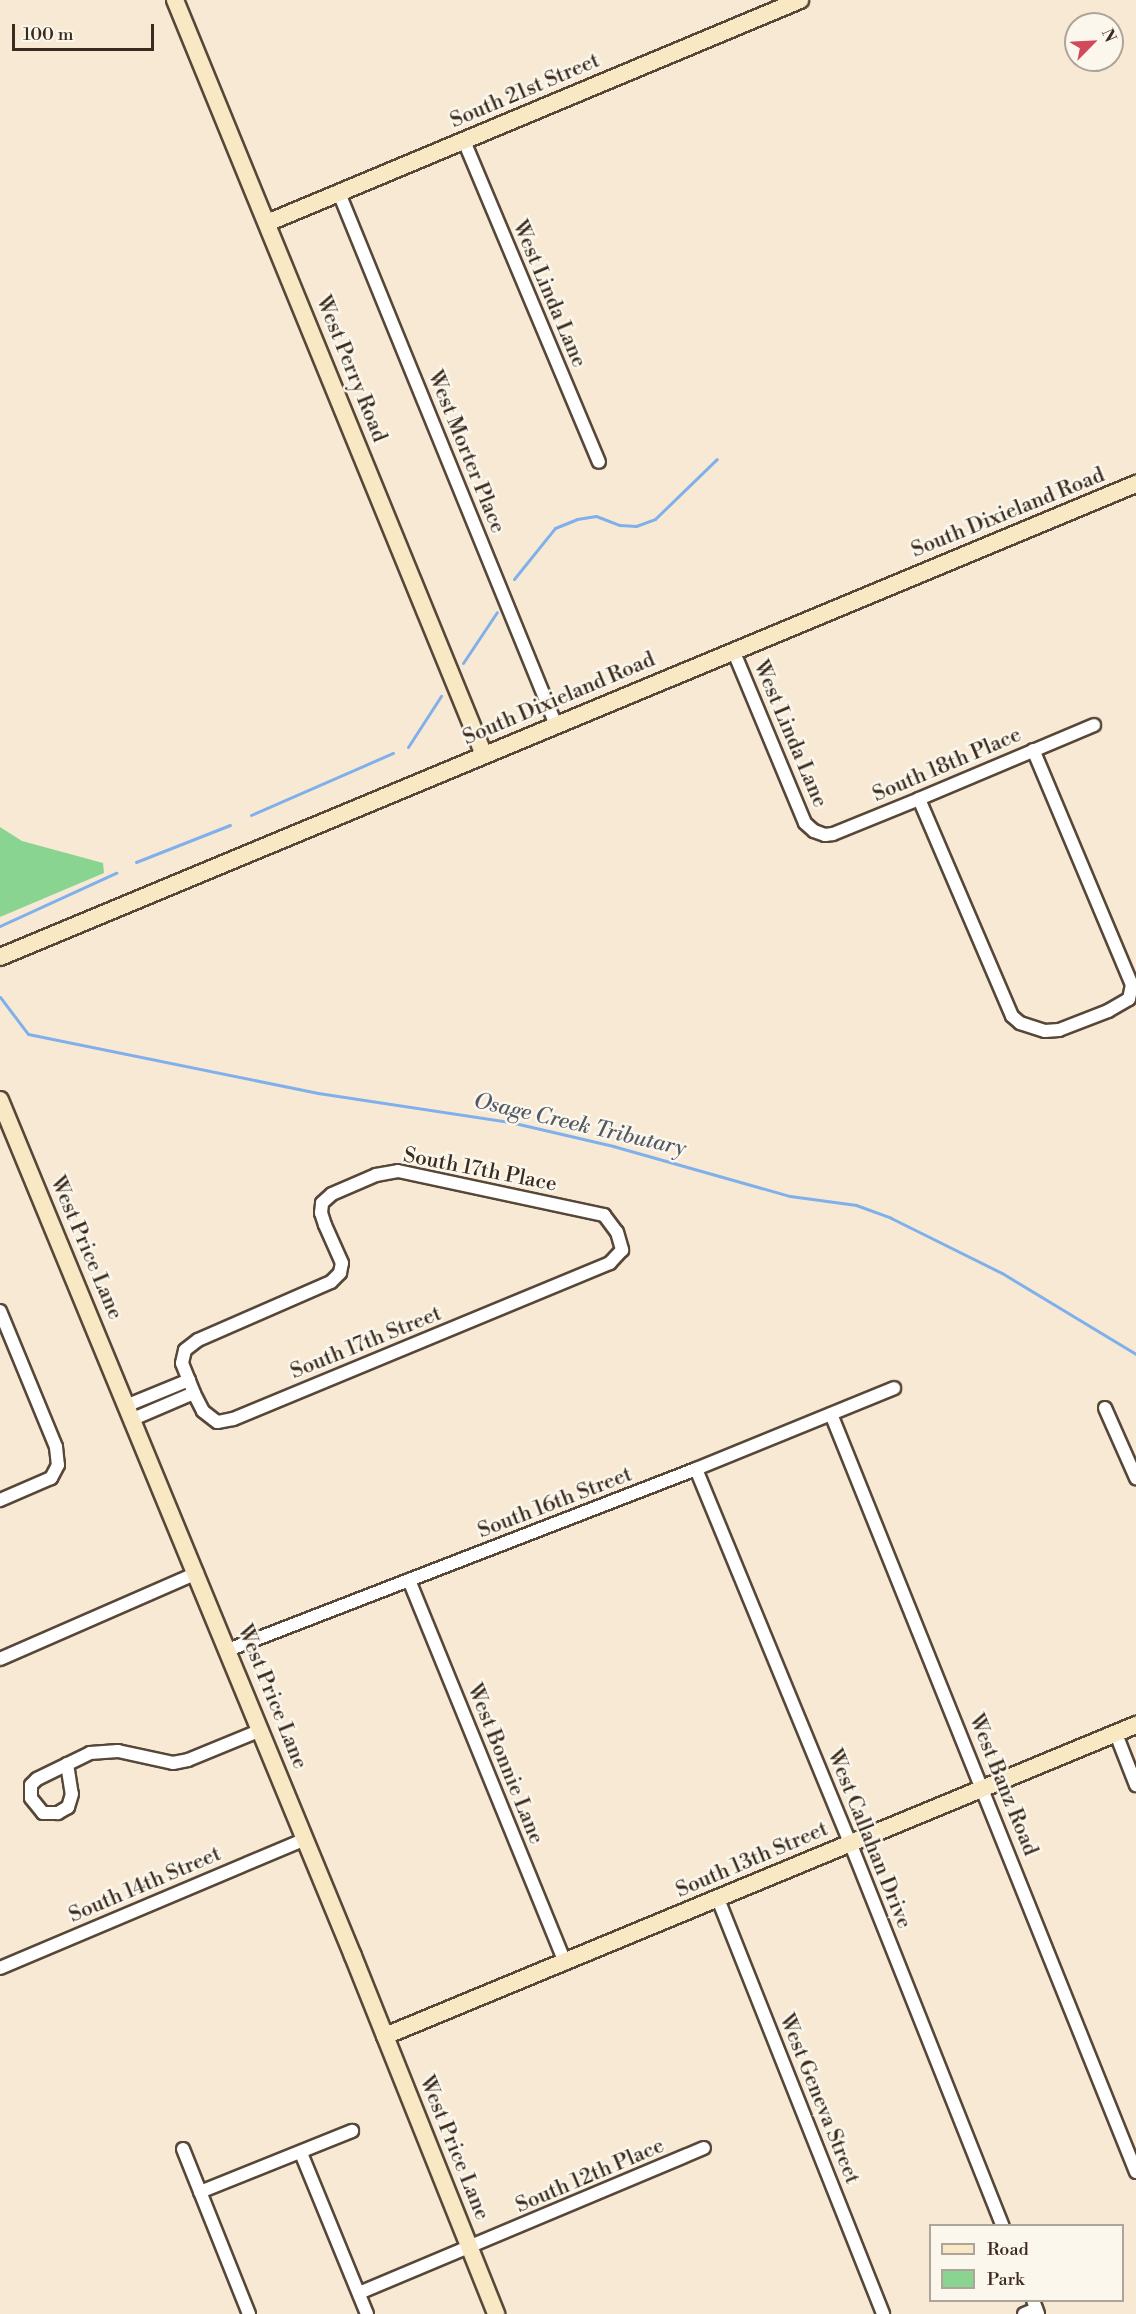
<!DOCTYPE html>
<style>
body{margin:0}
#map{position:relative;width:1136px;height:2314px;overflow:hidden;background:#f7e9d4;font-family:"Libre Bodoni",serif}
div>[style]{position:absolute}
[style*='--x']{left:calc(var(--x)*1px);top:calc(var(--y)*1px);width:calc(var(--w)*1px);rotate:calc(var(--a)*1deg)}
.green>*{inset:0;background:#89d491}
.stream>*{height:3px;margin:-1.5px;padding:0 1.5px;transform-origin:1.5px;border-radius:1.5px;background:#80b0eb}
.roads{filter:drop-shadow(2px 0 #574739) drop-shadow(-2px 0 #574739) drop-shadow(0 2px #574739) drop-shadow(0 -2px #574739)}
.street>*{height:12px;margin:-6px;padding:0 6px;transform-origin:6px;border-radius:6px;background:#fff}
.secondary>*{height:16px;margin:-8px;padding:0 8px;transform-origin:8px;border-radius:8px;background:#f8e8c3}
span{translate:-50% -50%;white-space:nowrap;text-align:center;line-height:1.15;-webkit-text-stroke:5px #fbf7ec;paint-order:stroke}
.street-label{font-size:21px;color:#3b2a1e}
.water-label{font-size:22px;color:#535966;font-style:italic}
.legend{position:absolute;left:929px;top:2224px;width:195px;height:78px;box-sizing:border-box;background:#fbf7ec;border:2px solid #aea59a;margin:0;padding:8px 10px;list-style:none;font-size:18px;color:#3b2a1e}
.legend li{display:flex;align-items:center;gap:12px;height:30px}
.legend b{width:30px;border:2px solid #aea59a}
.north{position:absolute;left:1064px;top:12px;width:60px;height:60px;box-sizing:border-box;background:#fbf7ec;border:2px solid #aea59a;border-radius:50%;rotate:66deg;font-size:16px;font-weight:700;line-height:24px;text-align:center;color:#3b2a1e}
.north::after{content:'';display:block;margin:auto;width:21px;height:27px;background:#d1495b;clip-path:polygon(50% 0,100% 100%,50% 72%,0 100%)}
.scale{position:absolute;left:12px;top:24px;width:142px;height:27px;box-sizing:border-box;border:3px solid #3b2a1e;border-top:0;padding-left:8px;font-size:18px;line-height:21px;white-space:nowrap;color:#3b2a1e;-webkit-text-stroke:4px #fbf7ec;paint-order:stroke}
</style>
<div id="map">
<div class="green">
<div style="clip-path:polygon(0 827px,22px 841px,103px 863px,104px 873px,0 917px)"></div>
</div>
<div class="stream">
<div style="--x:514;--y:579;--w:65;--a:-51.2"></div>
<div style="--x:555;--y:528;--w:24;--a:-22"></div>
<div style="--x:577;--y:519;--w:19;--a:-9"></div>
<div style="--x:596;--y:516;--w:26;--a:21"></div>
<div style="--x:620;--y:525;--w:16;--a:4"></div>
<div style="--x:636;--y:526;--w:20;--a:-20"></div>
<div style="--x:655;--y:519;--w:86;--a:-44.1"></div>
<div style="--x:463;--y:663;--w:61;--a:-56.3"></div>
<div style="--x:408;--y:747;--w:61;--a:-57.1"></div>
<div style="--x:251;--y:815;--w:155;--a:-23.6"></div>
<div style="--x:136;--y:862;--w:101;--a:-21.5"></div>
<div style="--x:0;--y:926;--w:128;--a:-24.6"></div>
<div style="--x:0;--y:997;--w:46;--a:52.9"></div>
<div style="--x:28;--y:1034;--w:296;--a:11.5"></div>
<div style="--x:318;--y:1093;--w:194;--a:8.6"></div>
<div style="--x:510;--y:1122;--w:106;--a:13.1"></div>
<div style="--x:613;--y:1146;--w:184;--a:15.8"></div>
<div style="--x:790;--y:1196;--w:67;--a:7.8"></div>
<div style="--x:856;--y:1205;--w:37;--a:20"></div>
<div style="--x:891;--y:1218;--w:124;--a:26.4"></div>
<div style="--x:1002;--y:1273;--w:157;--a:31.2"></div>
</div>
<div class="roads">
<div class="street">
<div style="--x:464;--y:141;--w:348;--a:67.2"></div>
<div style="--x:339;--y:193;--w:575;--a:67.81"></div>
<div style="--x:733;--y:650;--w:187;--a:67.4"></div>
<div style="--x:805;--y:823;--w:12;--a:42"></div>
<div style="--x:814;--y:831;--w:12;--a:20"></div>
<div style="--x:825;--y:835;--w:8;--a:-7"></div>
<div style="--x:833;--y:834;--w:93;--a:-22.1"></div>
<div style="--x:919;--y:799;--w:190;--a:-22.9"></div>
<div style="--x:919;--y:799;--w:236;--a:66.8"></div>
<div style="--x:1012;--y:1016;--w:11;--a:41"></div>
<div style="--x:1020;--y:1023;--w:26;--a:18"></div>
<div style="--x:1045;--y:1031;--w:14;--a:-4"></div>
<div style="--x:1059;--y:1030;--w:53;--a:-21.2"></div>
<div style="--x:1108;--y:1011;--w:24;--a:-30"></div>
<div style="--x:1129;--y:999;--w:14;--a:-78"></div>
<div style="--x:1132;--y:985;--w:255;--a:-112.8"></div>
<div style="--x:398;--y:1171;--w:211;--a:12.1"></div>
<div style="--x:604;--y:1215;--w:21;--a:53"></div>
<div style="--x:617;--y:1232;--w:19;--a:74"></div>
<div style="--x:622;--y:1250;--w:18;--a:133"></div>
<div style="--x:610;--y:1263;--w:408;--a:157.5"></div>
<div style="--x:233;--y:1419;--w:16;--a:169"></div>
<div style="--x:217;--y:1422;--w:18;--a:-142"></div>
<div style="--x:203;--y:1411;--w:20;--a:-117"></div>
<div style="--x:194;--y:1393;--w:32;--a:-112"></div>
<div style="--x:182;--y:1363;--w:13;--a:-77"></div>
<div style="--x:185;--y:1350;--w:16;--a:-38"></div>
<div style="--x:198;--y:1340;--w:145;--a:-23.6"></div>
<div style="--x:331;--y:1282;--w:13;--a:-45"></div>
<div style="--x:340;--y:1273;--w:10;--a:-79"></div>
<div style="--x:342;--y:1263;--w:42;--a:-114.1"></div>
<div style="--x:325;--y:1225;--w:13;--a:-108"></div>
<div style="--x:321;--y:1213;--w:10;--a:-84"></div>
<div style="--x:322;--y:1203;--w:13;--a:-42"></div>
<div style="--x:332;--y:1194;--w:48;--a:-23.4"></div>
<div style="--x:376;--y:1175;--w:22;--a:-10"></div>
<div style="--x:0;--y:1311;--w:147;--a:67.6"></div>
<div style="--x:56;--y:1447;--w:18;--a:84"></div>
<div style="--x:58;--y:1465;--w:15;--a:118"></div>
<div style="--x:51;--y:1478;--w:56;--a:156.7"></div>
<div style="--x:128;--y:1405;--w:66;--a:-22.3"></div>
<div style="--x:1105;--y:1408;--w:77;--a:66.1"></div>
<div style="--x:831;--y:1414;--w:817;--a:68.08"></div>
<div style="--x:133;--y:1419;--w:66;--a:-23.1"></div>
<div style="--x:696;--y:1469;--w:412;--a:67.6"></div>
<div style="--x:853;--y:1850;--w:405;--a:68.3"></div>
<div style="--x:409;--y:1580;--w:414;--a:67.8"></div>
<div style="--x:228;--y:1650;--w:502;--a:-21.14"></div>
<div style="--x:696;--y:1469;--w:214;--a:-22.2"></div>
<div style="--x:0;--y:1659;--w:215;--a:-23.6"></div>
<div style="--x:1116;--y:1734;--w:55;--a:68.6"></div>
<div style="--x:67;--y:1764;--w:30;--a:81"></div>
<div style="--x:72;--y:1794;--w:14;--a:107"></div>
<div style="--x:68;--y:1807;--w:12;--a:149"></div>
<div style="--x:58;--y:1813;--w:15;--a:180"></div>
<div style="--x:43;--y:1813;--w:19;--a:-129"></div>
<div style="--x:31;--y:1798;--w:13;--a:-90"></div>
<div style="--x:31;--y:1785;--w:8;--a:-45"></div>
<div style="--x:37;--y:1779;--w:59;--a:-26.1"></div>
<div style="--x:90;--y:1753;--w:28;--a:-4"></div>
<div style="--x:118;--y:1751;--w:56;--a:12.3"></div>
<div style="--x:173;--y:1763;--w:15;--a:-11"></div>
<div style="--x:188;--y:1760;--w:79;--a:-22.3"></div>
<div style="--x:718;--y:1899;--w:447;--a:68.3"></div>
<div style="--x:0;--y:1968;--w:331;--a:-22.9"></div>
<div style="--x:183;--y:2149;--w:178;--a:68.2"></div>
<div style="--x:301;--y:2153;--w:174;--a:67.7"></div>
<div style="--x:200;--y:2192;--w:164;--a:-21.9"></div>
<div style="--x:359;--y:2293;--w:374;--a:-22.8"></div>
<div style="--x:1033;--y:2300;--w:15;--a:70"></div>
<div style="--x:1024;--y:2314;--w:13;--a:-23"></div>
</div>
<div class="secondary">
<div style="--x:175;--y:0;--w:816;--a:67.74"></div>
<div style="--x:267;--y:223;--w:578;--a:-22.7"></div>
<div style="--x:0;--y:957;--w:1231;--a:-22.61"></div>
<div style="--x:0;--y:1100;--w:926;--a:67.59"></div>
<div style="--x:353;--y:1956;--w:386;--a:68.2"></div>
<div style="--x:385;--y:2036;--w:813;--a:-22.5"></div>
</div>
</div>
<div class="street-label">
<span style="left:525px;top:91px;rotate:-23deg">South 21st Street</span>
<span style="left:549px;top:294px;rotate:67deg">West Linda Lane</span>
<span style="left:351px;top:369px;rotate:68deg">West Perry Road</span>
<span style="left:466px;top:452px;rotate:68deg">West Morter Place</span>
<span style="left:1008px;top:513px;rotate:-22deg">South Dixieland Road</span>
<span style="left:559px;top:699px;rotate:-23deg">South Dixieland Road</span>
<span style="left:790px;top:734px;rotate:67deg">West Linda Lane</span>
<span style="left:947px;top:765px;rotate:-23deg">South 18th Place</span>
<span style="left:480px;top:1170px;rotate:11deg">South 17th Place</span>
<span style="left:86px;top:1248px;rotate:67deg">West Price Lane</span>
<span style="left:366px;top:1343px;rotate:-22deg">South 17th Street</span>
<span style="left:555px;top:1503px;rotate:-21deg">South 16th Street</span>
<span style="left:272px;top:1697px;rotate:68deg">West Price Lane</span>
<span style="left:505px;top:1764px;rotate:68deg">West Bonnie Lane</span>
<span style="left:1003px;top:1785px;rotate:68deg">West Banz Road</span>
<span style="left:869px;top:1839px;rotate:68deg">West Callahan Drive</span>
<span style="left:752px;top:1860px;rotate:-23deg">South 13th Street</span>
<span style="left:145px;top:1885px;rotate:-23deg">South 14th Street</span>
<span style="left:819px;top:2099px;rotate:68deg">West Geneva Street</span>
<span style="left:454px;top:2148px;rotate:68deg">West Price Lane</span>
<span style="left:590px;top:2176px;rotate:-23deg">South 12th Place</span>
</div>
<div class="water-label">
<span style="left:580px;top:1125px;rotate:13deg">Osage Creek Tributary</span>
</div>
<ul class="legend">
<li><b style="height:8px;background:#f8e8c3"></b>Road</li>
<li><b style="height:16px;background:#89d491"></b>Park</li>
</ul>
<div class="north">N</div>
<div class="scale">100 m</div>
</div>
